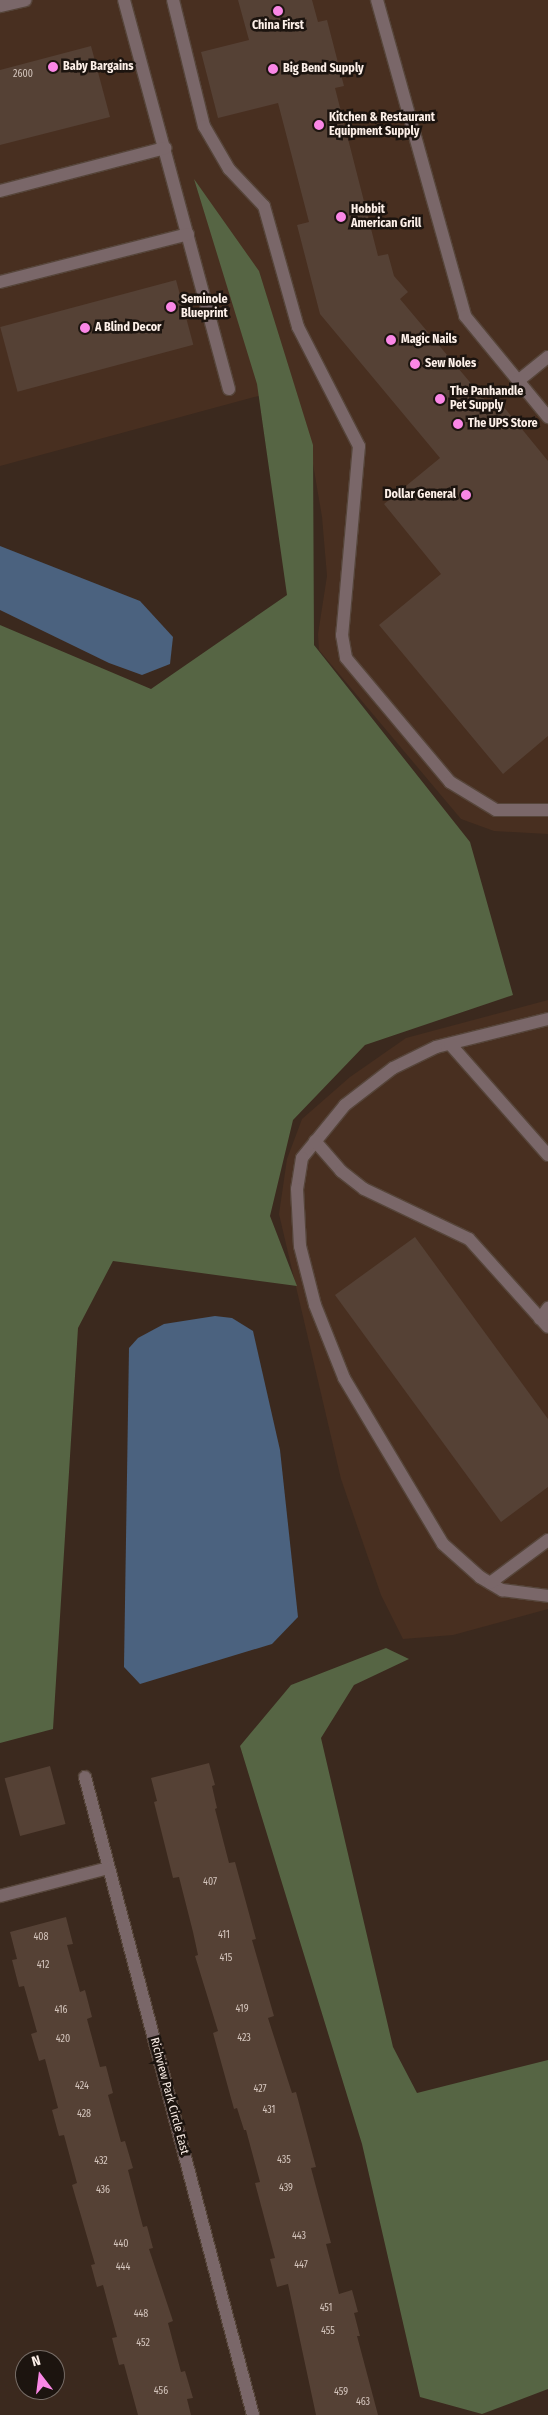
<!DOCTYPE html>
<style>
body{margin:0}
#map{position:relative;width:548px;height:2415px;overflow:hidden;background:#3b291e;font-family:"Fira Sans Condensed",sans-serif}
div>[style]{position:absolute}
[style*='--x']{left:calc(var(--x)*1px);top:calc(var(--y)*1px);width:calc(var(--w)*1px);rotate:calc(var(--a)*1deg)}
.built>*{inset:0;background:#482f20}
.forest>*{inset:0;background:#566544}
.water>*{inset:0;background:#4b627f}
.building>*{inset:0;background:#554135;transform-origin:0 0}
.roads{filter:drop-shadow(1px 0 #56453a) drop-shadow(-1px 0 #56453a) drop-shadow(0 1px #56453a) drop-shadow(0 -1px #56453a)}
.lane>*{height:12px;margin:-6px;padding:0 6px;transform-origin:6px;border-radius:6px;background:#7a6769}
.street>*{height:12px;margin:-6px;padding:0 6px;transform-origin:6px;border-radius:6px;background:#7a6769}
.dots>*{width:14px;height:14px;translate:-50% -50%;box-sizing:border-box;border:2px solid #1c140f;border-radius:50%}
span{translate:-50% -50%;white-space:nowrap;text-align:center;line-height:1.15;-webkit-text-stroke:5px #1c140f;paint-order:stroke}
.number-label{font-size:10px;color:#d3c4bc}
.number-label span{-webkit-text-stroke-width:0}
.poi-label{font-size:12px;color:#fdf0e9;font-weight:700}
.left{translate:0 -50%;text-align:left}
.right{translate:-100% -50%;text-align:right}
.street-label{font-size:12px;color:#fdf0e9}
.north{position:absolute;left:15px;top:2350px;width:50px;height:50px;box-sizing:border-box;background:#1c140f;border:1px solid #766c66;border-radius:50%;rotate:345deg;font-size:14px;font-weight:700;line-height:20px;text-align:center;color:#fdf0e9}
.north::after{content:'';display:block;margin:auto;width:18px;height:22px;background:#fa87e6;clip-path:polygon(50% 0,100% 100%,50% 72%,0 100%)}
</style>
<div id="map">
<div class="built">
<div style="clip-path:polygon(0 0,548px 0,548px 834px,494px 831px,461px 819px,319px 650px,318px 634px,327px 576px,322px 517px,312px 458px,284px 389px,0 466px)"></div>
<div style="clip-path:polygon(548px 1000px,548px 1609px,453px 1635px,403px 1639px,381px 1595px,341px 1479px,279px 1214px,287px 1159px,302px 1119px,350px 1077px,406px 1038px)"></div>
</div>
<div class="forest">
<div style="clip-path:polygon(194px 179px,259px 271px,313px 445px,314px 645px,470px 842px,513px 995px,365px 1045px,293px 1120px,270px 1216px,297px 1286px,113px 1261px,78px 1328px,53px 1729px,0 1743px,0 625px,151px 689px,287px 595px,257px 384px)"></div>
<div style="clip-path:polygon(386px 1648px,409px 1659px,354px 1685px,321px 1738px,393px 2047px,417px 2093px,548px 2060px,548px 2389px,482px 2414px,420px 2397px,362px 2144px,240px 1746px,291px 1685px)"></div>
</div>
<div class="water">
<div style="clip-path:polygon(0 546px,140px 601px,173px 637px,170px 664px,142px 675px,109px 663px,0 610px)"></div>
<div style="clip-path:polygon(215px 1316px,232px 1318px,253px 1331px,280px 1450px,298px 1617px,272px 1644px,140px 1684px,124px 1667px,129px 1348px,138px 1338px,164px 1324px)"></div>
</div>
<div class="building">
<div style="clip-path:polygon(238px 0,312px 0,318px 22px,327px 20px,344px 86px,335px 88px,378px 256px,388px 254px,394px 276px,408px 292px,400px 299px,495px 412px,503px 406px,548px 461px,548px 736px,503px 774px,379px 625px,441px 574px,384px 504px,440px 458px,320px 314px,297px 225px,309px 222px,278px 103px,218px 118px,201px 52px,249px 40px)"></div>
<div style="clip-path:polygon(91px 46px,110px 117px,0 145px,0 70px)"></div>
<div style="left:176px;top:280px;width:67px;height:182px;rotate:75deg"></div>
<div style="clip-path:polygon(415px 1237px,548px 1419px,548px 1487px,501px 1522px,335px 1295px)"></div>
<div style="clip-path:polygon(209px 1763px,215px 1785px,212px 1786px,217px 1808px,215px 1809px,229px 1863px,235px 1862px,256px 1939px,252px 1940px,274px 2016px,268px 2018px,292px 2093px,296px 2092px,316px 2167px,311px 2168px,331px 2243px,326px 2244px,339px 2294px,352px 2290px,358px 2312px,354px 2313px,360px 2336px,357px 2336px,378px 2415px,316px 2415px,288px 2284px,277px 2287px,270px 2259px,275px 2258px,255px 2183px,260px 2182px,246px 2130px,244px 2130px,237px 2108px,234px 2109px,213px 2033px,218px 2031px,195px 1956px,198px 1955px,193px 1932px,179px 1877px,173px 1878px,154px 1802px,157px 1801px,151px 1778px)"></div>
<div style="left:50px;top:1766px;width:60px;height:47px;rotate:75deg"></div>
<div style="clip-path:polygon(66px 1917px,73px 1944px,67px 1945px,80px 1992px,85px 1990px,92px 2017px,87px 2019px,100px 2067px,106px 2066px,113px 2093px,108px 2095px,121px 2142px,125px 2141px,133px 2168px,128px 2170px,143px 2227px,147px 2226px,153px 2248px,149px 2249px,173px 2321px,168px 2323px,181px 2372px,185px 2371px,193px 2398px,187px 2399px,191px 2415px,138px 2415px,124px 2364px,119px 2365px,112px 2338px,117px 2337px,103px 2285px,97px 2287px,91px 2265px,95px 2264px,72px 2185px,77px 2183px,64px 2135px,59px 2136px,52px 2110px,58px 2108px,45px 2059px,39px 2061px,31px 2034px,37px 2032px,24px 1986px,19px 1987px,12px 1960px,17px 1959px,10px 1932px)"></div>
</div>
<div class="roads">
<div class="lane">
<div style="--x:124;--y:0;--w:403;--a:74.9"></div>
<div style="--x:173;--y:0;--w:130;--a:76.2"></div>
<div style="--x:204;--y:126;--w:50;--a:59.8"></div>
<div style="--x:229;--y:169;--w:51;--a:46.6"></div>
<div style="--x:264;--y:206;--w:126;--a:74.3"></div>
<div style="--x:298;--y:327;--w:134;--a:62.9"></div>
<div style="--x:359;--y:446;--w:190;--a:95.1"></div>
<div style="--x:342;--y:635;--w:23;--a:80"></div>
<div style="--x:346;--y:658;--w:162;--a:50"></div>
<div style="--x:450;--y:782;--w:54;--a:31.3"></div>
<div style="--x:496;--y:810;--w:52;--a:0"></div>
<div style="--x:377;--y:0;--w:328;--a:74.4"></div>
<div style="--x:465;--y:316;--w:131;--a:50.6"></div>
<div style="--x:0;--y:6;--w:26;--a:-13"></div>
<div style="--x:0;--y:191;--w:171;--a:-14.6"></div>
<div style="--x:0;--y:282;--w:194;--a:-14.3"></div>
<div style="--x:518;--y:381;--w:38;--a:-39"></div>
<div style="--x:548;--y:1019;--w:115;--a:166"></div>
<div style="--x:436;--y:1047;--w:48;--a:154"></div>
<div style="--x:393;--y:1068;--w:61;--a:142.4"></div>
<div style="--x:345;--y:1105;--w:68;--a:129.1"></div>
<div style="--x:302;--y:1158;--w:31;--a:99"></div>
<div style="--x:297;--y:1189;--w:57;--a:87"></div>
<div style="--x:300;--y:1246;--w:61;--a:75.7"></div>
<div style="--x:315;--y:1305;--w:79;--a:68.3"></div>
<div style="--x:344;--y:1378;--w:193;--a:59.2"></div>
<div style="--x:443;--y:1544;--w:50;--a:41.7"></div>
<div style="--x:480;--y:1577;--w:26;--a:31"></div>
<div style="--x:502;--y:1590;--w:46;--a:7.4"></div>
<div style="--x:450;--y:1044;--w:148;--a:48.6"></div>
<div style="--x:315;--y:1141;--w:40;--a:49"></div>
<div style="--x:341;--y:1171;--w:29;--a:38"></div>
<div style="--x:364;--y:1189;--w:116;--a:25.5"></div>
<div style="--x:469;--y:1239;--w:118;--a:48.1"></div>
<div style="--x:540;--y:1319;--w:14;--a:-54"></div>
<div style="--x:490;--y:1583;--w:72;--a:-36.6"></div>
</div>
<div class="street">
<div style="--x:85;--y:1777;--w:660;--a:75.25"></div>
<div style="--x:0;--y:1896;--w:112;--a:-14.5"></div>
</div>
</div>
<div class="dots">
<div style="left:278px;top:11px;background:#fa87e6"></div>
<div style="left:53px;top:67px;background:#fa87e6"></div>
<div style="left:273px;top:69px;background:#fa87e6"></div>
<div style="left:319px;top:125px;background:#fa87e6"></div>
<div style="left:341px;top:217px;background:#fa87e6"></div>
<div style="left:171px;top:307px;background:#fa87e6"></div>
<div style="left:85px;top:328px;background:#fa87e6"></div>
<div style="left:391px;top:340px;background:#fa87e6"></div>
<div style="left:415px;top:364px;background:#fa87e6"></div>
<div style="left:440px;top:399px;background:#fa87e6"></div>
<div style="left:458px;top:424px;background:#fa87e6"></div>
<div style="left:466px;top:495px;background:#fa87e6"></div>
</div>
<div class="number-label">
<span style="left:23px;top:75px">2600</span>
<span style="left:210px;top:1883px">407</span>
<span style="left:224px;top:1936px">411</span>
<span style="left:41px;top:1938px">408</span>
<span style="left:226px;top:1959px">415</span>
<span style="left:43px;top:1966px">412</span>
<span style="left:242px;top:2010px">419</span>
<span style="left:61px;top:2011px">416</span>
<span style="left:244px;top:2039px">423</span>
<span style="left:63px;top:2040px">420</span>
<span style="left:82px;top:2087px">424</span>
<span style="left:260px;top:2090px">427</span>
<span style="left:269px;top:2111px">431</span>
<span style="left:84px;top:2115px">428</span>
<span style="left:284px;top:2161px">435</span>
<span style="left:101px;top:2162px">432</span>
<span style="left:286px;top:2189px">439</span>
<span style="left:103px;top:2191px">436</span>
<span style="left:299px;top:2237px">443</span>
<span style="left:121px;top:2245px">440</span>
<span style="left:301px;top:2266px">447</span>
<span style="left:123px;top:2268px">444</span>
<span style="left:326px;top:2309px">451</span>
<span style="left:141px;top:2315px">448</span>
<span style="left:328px;top:2332px">455</span>
<span style="left:143px;top:2344px">452</span>
<span style="left:161px;top:2392px">456</span>
<span style="left:341px;top:2393px">459</span>
<span style="left:363px;top:2403px">463</span>
</div>
<div class="poi-label">
<span style="left:278px;top:26px">China First</span>
<span class="left" style="left:63px;top:67px">Baby Bargains</span>
<span class="left" style="left:283px;top:69px">Big Bend Supply</span>
<span class="left" style="left:329px;top:125px">Kitchen &amp; Restaurant<br>Equipment Supply</span>
<span class="left" style="left:351px;top:217px">Hobbit<br>American Grill</span>
<span class="left" style="left:181px;top:307px">Seminole<br>Blueprint</span>
<span class="left" style="left:95px;top:328px">A Blind Decor</span>
<span class="left" style="left:401px;top:340px">Magic Nails</span>
<span class="left" style="left:425px;top:364px">Sew Noles</span>
<span class="left" style="left:450px;top:399px">The Panhandle<br>Pet Supply</span>
<span class="left" style="left:468px;top:424px">The UPS Store</span>
<span class="right" style="left:456px;top:495px">Dollar General</span>
</div>
<div class="street-label">
<span style="left:169px;top:2096px;rotate:75deg">Richview Park Circle East</span>
</div>
<div class="north">N</div>
</div>
